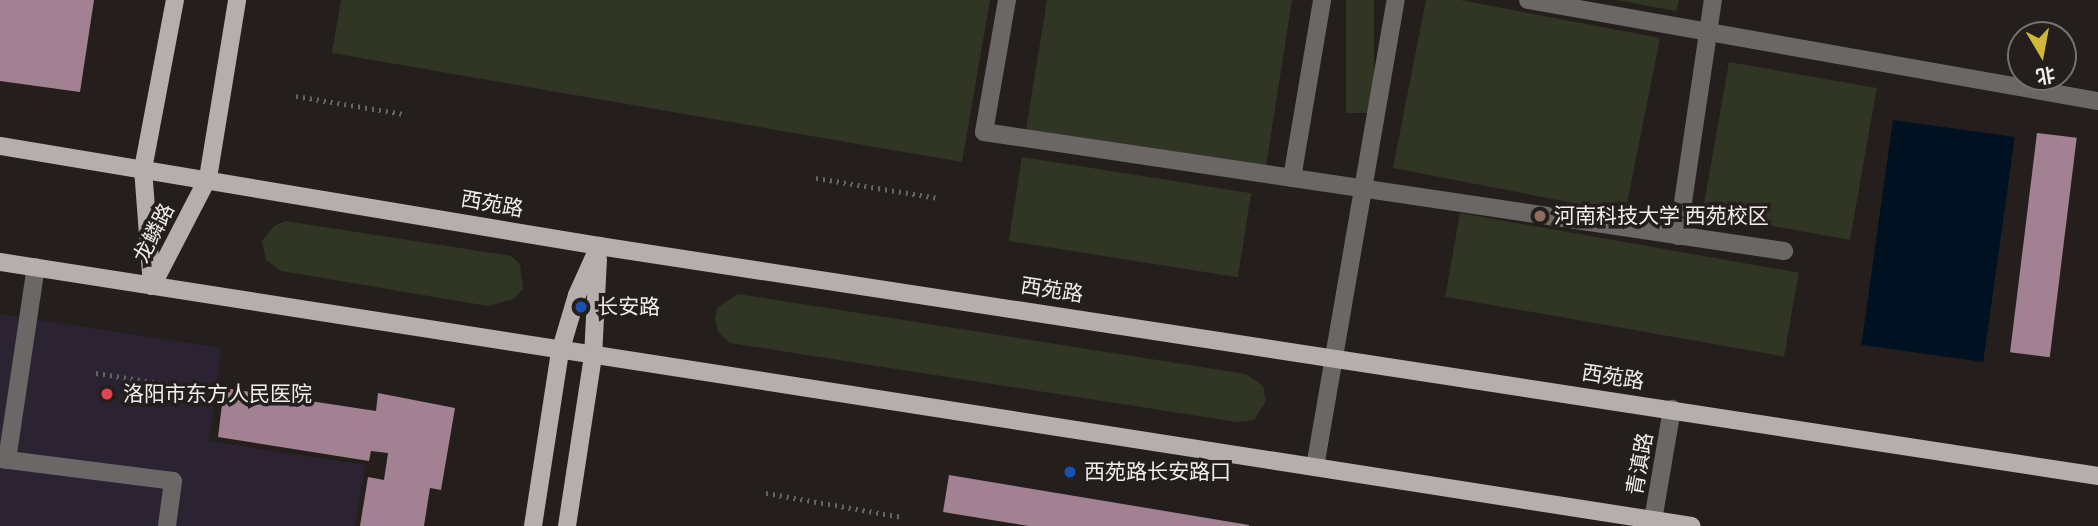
<!DOCTYPE html>
<meta charset="utf-8">
<style>
body{margin:0}
#map{position:relative;width:2098px;height:526px;overflow:hidden;background:#241f1c;font-family:"Roboto Condensed","Noto Sans SC",sans-serif}
div>[style]{position:absolute}
[style*='--x']{left:calc(var(--x)*1px);top:calc(var(--y)*1px);width:calc(var(--w)*1px);rotate:calc(var(--a)*1deg)}
.medical>*{inset:0;background:#2c2332}
.green>*{inset:0;background:#313624;transform-origin:0 0}
.water>*{inset:0;background:#012;transform-origin:0 0}
.building>*{inset:0;background:#a28292;transform-origin:0 0}
.path>*{height:4.5px;margin-top:-2.25px;transform-origin:0;background:repeating-linear-gradient(90deg,#686461 0 2px,transparent 0 7px)}
.minor>*{height:18px;margin:-9px;padding:0 9px;transform-origin:9px;border-radius:9px;background:#6a6766}
.major>*{height:18px;margin:-9px;padding:0 9px;transform-origin:9px;border-radius:9px;background:#b5aeac}
.dots>*{width:19px;height:19px;translate:-50% -50%;box-sizing:border-box;border:4px solid #241f1c;border-radius:50%}
span{translate:-50% -50%;white-space:nowrap;text-align:center;line-height:1.15;-webkit-text-stroke:7px #241f1c;paint-order:stroke}
.street-label{font-size:21px;color:#f2eeec}
.poi-label{font-size:21px;color:#f2eeec}
.left{translate:0 -50%;text-align:left}
.north{position:absolute;left:2007px;top:21px;width:70px;height:70px;box-sizing:border-box;background:#241f1c;border:2px solid #76726f;border-radius:50%;rotate:170deg;font-size:19px;font-weight:700;line-height:28px;text-align:center;color:#f2eeec}
.north::after{content:'';display:block;margin:auto;width:24px;height:32px;background:#cfb837;clip-path:polygon(50% 0,100% 100%,50% 72%,0 100%)}
</style>
<div id="map">
<div class="medical">
<div style="clip-path:polygon(0 314px,221px 348px,209px 441px,365px 465px,355px 526px,0 526px)"></div>
</div>
<div class="green">
<div style="clip-path:polygon(341px 0,990px 0,962px 162px,332px 53px)"></div>
<div style="clip-path:polygon(1047px 0,1292px 0,1266px 166px,1026px 130px)"></div>
<div style="left:1346px;top:0;width:28px;height:113px"></div>
<div style="clip-path:polygon(1426px 0,1460px 0,1660px 38px,1625px 213px,1393px 168px)"></div>
<div style="clip-path:polygon(1616px 0,1679px 0,1676px 11px)"></div>
<div style="left:1729px;top:62px;width:150px;height:154px;rotate:10deg"></div>
<div style="left:1022px;top:157px;width:232px;height:85px;rotate:9deg"></div>
<div style="left:1460px;top:213px;width:344px;height:85px;rotate:10deg"></div>
<div style="clip-path:polygon(285px 221px,511px 256px,520px 264px,523px 289px,514px 299px,488px 306px,281px 271px,266px 260px,262px 241px,274px 226px)"></div>
<div style="clip-path:polygon(738px 294px,1246px 374px,1263px 386px,1266px 401px,1254px 420px,1237px 422px,730px 343px,718px 332px,715px 318px,717px 308px)"></div>
</div>
<div class="water">
<div style="left:1893px;top:120px;width:123px;height:227px;rotate:8deg"></div>
</div>
<div class="building">
<div style="clip-path:polygon(0 0,94px 0,80px 92px,0 81px)"></div>
<div style="left:2037px;top:133px;width:40px;height:221px;rotate:7deg"></div>
<div style="clip-path:polygon(224px 388px,376px 411px,378px 393px,455px 408px,441px 490px,430px 488px,424px 526px,360px 526px,368px 477px,384px 480px,388px 453px,371px 451px,369px 461px,218px 437px)"></div>
<div style="clip-path:polygon(949px 475px,1249px 525px,1249px 526px,1029px 526px,943px 512px)"></div>
</div>
<div class="path">
<div style="--x:296;--y:96;--w:109;--a:9.5"></div>
<div style="--x:816;--y:178;--w:124;--a:9.3"></div>
<div style="--x:96;--y:373;--w:96;--a:9"></div>
<div style="--x:766;--y:493;--w:138;--a:10"></div>
</div>
<div class="minor">
<div style="--x:1007;--y:0;--w:134;--a:99.9"></div>
<div style="--x:984;--y:132;--w:809;--a:8.46"></div>
<div style="--x:1528;--y:0;--w:579;--a:10.05"></div>
<div style="--x:1292;--y:178;--w:181;--a:-80.4"></div>
<div style="--x:1678;--y:236;--w:239;--a:-81.6"></div>
<div style="--x:0;--y:459;--w:174;--a:7.2"></div>
<div style="--x:173;--y:481;--w:45;--a:97.6"></div>
<div style="--x:7;--y:460;--w:195;--a:-81.5"></div>
<div style="--x:1315;--y:467;--w:474;--a:-80.2"></div>
<div style="--x:1652;--y:526;--w:119;--a:-80.3"></div>
</div>
<div class="major">
<div style="--x:0;--y:146;--w:607;--a:9.48"></div>
<div style="--x:599;--y:246;--w:1517;--a:8.72"></div>
<div style="--x:0;--y:262;--w:1712;--a:8.87"></div>
<div style="--x:152;--y:286;--w:122;--a:-62.6"></div>
<div style="--x:208;--y:178;--w:180;--a:-80.7"></div>
<div style="--x:152;--y:286;--w:117;--a:-94.4"></div>
<div style="--x:143;--y:169;--w:172;--a:-79.3"></div>
<div style="--x:533;--y:526;--w:176;--a:-81.2"></div>
<div style="--x:560;--y:352;--w:59;--a:-73.4"></div>
<div style="--x:577;--y:295;--w:54;--a:-65.8"></div>
<div style="--x:567;--y:526;--w:171;--a:-81.3"></div>
<div style="--x:593;--y:357;--w:98;--a:-87.1"></div>
</div>
<div class="dots">
<div style="left:1540px;top:216px;background:#8d6e63"></div>
<div style="left:581px;top:307px;background:#1a4fb4"></div>
<div style="left:107px;top:394px;background:#e0444e"></div>
<div style="left:1070px;top:472px;background:#1a4fb4"></div>
</div>
<div class="street-label">
<span style="left:492px;top:204px;rotate:10deg">西苑路</span>
<span style="left:154px;top:233px;rotate:-63deg">龙鳞路</span>
<span style="left:1052px;top:290px;rotate:9deg">西苑路</span>
<span style="left:1613px;top:377px;rotate:9deg">西苑路</span>
<span style="left:1640px;top:464px;rotate:-80deg">青滇路</span>
</div>
<div class="poi-label">
<span class="left" style="left:1554px;top:216px">河南科技大学 西苑校区</span>
<span class="left" style="left:597px;top:307px">长安路</span>
<span class="left" style="left:123px;top:394px">洛阳市东方人民医院</span>
<span class="left" style="left:1084px;top:472px">西苑路长安路口</span>
</div>
<div class="north">北</div>
</div>
